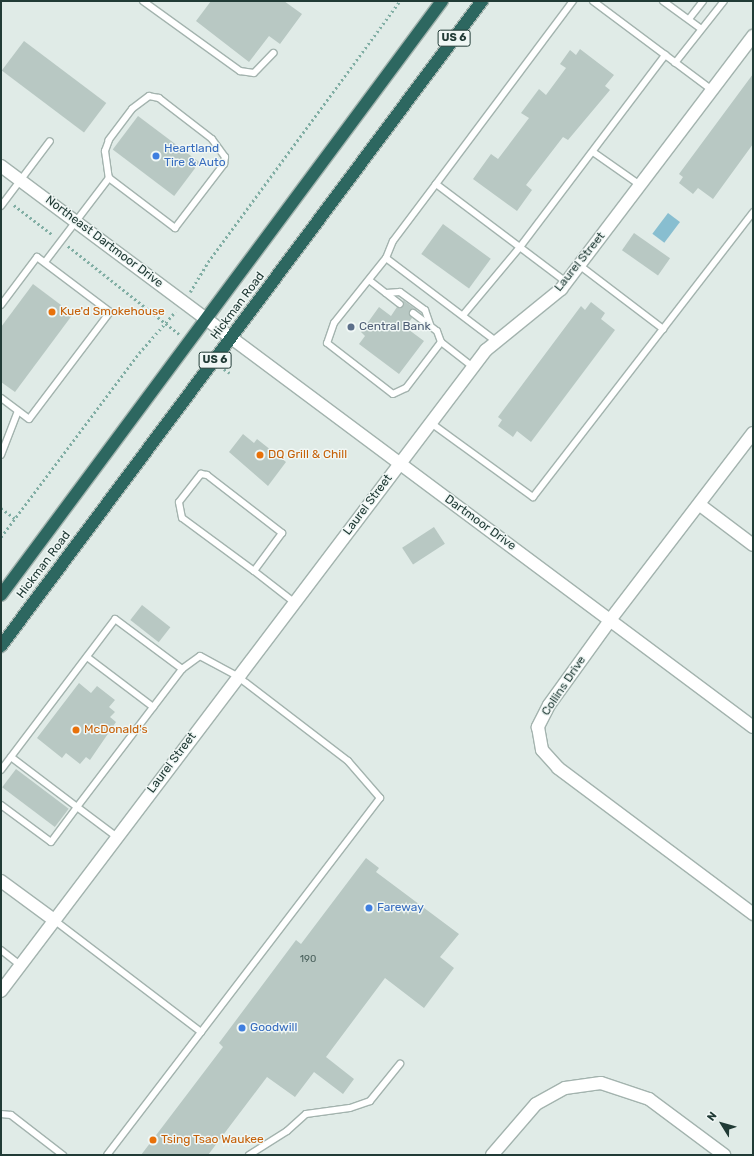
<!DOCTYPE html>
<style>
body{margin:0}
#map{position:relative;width:754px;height:1156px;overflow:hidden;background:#e0ebe7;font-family:Rubik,sans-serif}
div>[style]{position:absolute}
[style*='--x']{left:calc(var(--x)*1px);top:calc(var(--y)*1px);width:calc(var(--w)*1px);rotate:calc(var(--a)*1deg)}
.water>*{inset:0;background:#88bed0;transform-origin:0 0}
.building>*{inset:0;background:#b8c8c3;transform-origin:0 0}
.path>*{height:2.5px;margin-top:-1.25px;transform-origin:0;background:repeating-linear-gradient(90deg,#81aea4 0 2px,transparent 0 5px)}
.roads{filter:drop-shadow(1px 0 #a3b3ae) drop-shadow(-1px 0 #a3b3ae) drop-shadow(0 1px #a3b3ae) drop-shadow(0 -1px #a3b3ae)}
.lane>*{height:6px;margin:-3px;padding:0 3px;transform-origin:3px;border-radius:3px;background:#fff}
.street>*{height:12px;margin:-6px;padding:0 6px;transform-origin:6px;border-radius:6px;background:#fff}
.highway>*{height:12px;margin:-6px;padding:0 6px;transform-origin:6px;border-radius:6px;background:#2d6760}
.dots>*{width:11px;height:11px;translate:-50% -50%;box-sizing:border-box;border:2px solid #f0f7f5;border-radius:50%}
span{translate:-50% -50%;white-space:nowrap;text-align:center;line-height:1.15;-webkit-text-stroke:3px #f0f7f5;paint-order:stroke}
.number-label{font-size:10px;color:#475e59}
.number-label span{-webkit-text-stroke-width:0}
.shield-label span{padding:1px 3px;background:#f0f7f5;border:1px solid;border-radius:3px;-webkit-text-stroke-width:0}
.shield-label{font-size:11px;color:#213b36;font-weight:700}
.shop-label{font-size:12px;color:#366cbe}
.left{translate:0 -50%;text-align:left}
.street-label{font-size:12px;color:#213b36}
.food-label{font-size:12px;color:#c56008}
.service-label{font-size:12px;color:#4e5e75}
.frame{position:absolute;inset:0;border:2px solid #213b36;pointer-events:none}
.north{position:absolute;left:702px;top:1104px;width:40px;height:40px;-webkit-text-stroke:3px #f0f7f5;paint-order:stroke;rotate:307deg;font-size:11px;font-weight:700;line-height:16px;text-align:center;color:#213b36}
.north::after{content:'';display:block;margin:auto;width:14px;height:18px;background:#213b36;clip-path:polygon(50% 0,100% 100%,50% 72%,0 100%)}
</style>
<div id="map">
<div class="water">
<div style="left:668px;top:213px;width:15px;height:26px;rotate:37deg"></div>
</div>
<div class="building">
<div style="clip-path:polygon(211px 1px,284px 1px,302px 14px,280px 44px,269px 36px,249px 62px,196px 21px)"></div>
<div style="left:24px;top:41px;width:103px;height:37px;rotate:37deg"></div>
<div style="clip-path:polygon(580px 49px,614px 75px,605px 86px,610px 90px,568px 140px,563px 137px,526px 185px,532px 190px,517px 211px,473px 179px,491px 154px,498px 159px,529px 118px,521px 113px,539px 89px,546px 95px,566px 68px,560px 64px,570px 50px,576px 55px)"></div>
<div style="clip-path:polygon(753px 74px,753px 144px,713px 199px,698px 188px,693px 194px,679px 183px,683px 177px,679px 174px)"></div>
<div style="left:138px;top:116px;width:77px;height:42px;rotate:37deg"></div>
<div style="left:443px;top:224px;width:59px;height:37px;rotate:36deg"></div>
<div style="left:634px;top:233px;width:44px;height:21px;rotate:35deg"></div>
<div style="clip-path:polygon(33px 284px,73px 314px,15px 392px,1px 382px,1px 327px)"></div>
<div style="clip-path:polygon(403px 300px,417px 310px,409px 311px,412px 318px,405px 327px,424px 341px,399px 374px,359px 344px,365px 336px,361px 332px,379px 307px,391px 316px,397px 307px,404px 306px)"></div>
<div style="clip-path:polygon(591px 302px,605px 313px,601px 319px,615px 330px,531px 442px,517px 431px,513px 437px,498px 426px,502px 420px,498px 417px,581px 306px,585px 310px)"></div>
<div style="clip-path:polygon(243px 434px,254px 443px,257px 439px,286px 462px,268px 486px,229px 452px)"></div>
<div style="left:434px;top:527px;width:20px;height:38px;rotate:57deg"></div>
<div style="left:142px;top:605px;width:36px;height:19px;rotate:38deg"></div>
<div style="clip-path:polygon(79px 683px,91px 693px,97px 686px,115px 700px,109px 707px,115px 712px,110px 717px,116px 722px,90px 760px,86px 757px,80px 764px,66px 753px,62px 758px,37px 738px)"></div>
<div style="left:16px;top:769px;width:66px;height:23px;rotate:37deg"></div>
<div style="clip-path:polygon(366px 858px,379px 868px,376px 872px,459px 934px,440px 957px,454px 968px,424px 1008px,385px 978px,326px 1057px,354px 1079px,343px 1094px,314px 1072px,295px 1097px,267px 1077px,208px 1155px,141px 1155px,223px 1047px,219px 1043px,296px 940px,301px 944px)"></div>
</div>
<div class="path">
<div style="--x:14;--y:205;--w:49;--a:37.6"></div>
<div style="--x:68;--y:246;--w:142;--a:38.4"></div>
<div style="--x:190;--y:292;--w:35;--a:-59"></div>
<div style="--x:208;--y:262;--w:324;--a:-53.7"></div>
<div style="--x:224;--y:369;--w:7;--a:34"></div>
<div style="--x:1;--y:508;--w:17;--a:36"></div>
<div style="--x:1;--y:537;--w:230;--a:-53.1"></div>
<div style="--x:139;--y:353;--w:55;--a:-48.7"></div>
</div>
<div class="roads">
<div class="lane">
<div style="--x:143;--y:1;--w:120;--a:35.8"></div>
<div style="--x:240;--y:71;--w:14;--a:8"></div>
<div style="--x:254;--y:73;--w:28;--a:-46"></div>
<div style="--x:593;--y:1;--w:149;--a:36.8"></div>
<div style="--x:663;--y:1;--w:46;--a:36.1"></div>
<div style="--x:689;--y:19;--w:23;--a:-52"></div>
<div style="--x:675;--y:63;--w:79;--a:-51.7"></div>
<div style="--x:593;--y:152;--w:57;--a:35.1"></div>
<div style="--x:436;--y:184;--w:229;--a:-53.2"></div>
<div style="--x:1;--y:206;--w:81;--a:-53"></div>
<div style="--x:386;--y:258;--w:83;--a:128.7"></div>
<div style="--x:334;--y:323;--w:21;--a:109"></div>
<div style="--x:327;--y:343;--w:83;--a:37.7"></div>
<div style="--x:393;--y:394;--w:14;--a:-25"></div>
<div style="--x:406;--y:388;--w:58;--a:-52.7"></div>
<div style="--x:441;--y:342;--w:41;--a:38"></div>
<div style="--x:45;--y:262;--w:106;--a:-52.7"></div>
<div style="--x:109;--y:178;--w:83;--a:37.1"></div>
<div style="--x:175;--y:228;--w:81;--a:-52.6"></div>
<div style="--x:224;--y:164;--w:7;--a:-82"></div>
<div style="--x:225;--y:157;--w:22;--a:-126"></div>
<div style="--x:212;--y:139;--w:67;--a:-142.3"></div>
<div style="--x:159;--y:98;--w:10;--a:-169"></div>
<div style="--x:149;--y:96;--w:21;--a:143"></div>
<div style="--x:132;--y:109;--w:39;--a:127"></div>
<div style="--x:109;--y:140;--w:12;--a:110"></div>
<div style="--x:105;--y:151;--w:27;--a:82"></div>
<div style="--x:579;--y:265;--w:106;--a:37.3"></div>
<div style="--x:369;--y:280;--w:39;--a:38"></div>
<div style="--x:386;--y:293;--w:14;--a:-4"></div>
<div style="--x:400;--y:292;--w:31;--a:36"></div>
<div style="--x:425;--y:310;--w:18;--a:71"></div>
<div style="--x:1;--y:305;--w:60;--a:-53.1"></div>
<div style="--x:37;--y:257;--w:91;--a:37"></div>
<div style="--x:110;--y:312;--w:134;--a:127.1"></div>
<div style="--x:29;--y:419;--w:35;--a:-143"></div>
<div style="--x:413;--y:313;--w:30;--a:37"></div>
<div style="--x:437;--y:331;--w:12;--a:70"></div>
<div style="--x:464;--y:314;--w:87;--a:-50.1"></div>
<div style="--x:520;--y:247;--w:241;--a:-52.9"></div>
<div style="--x:497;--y:342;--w:139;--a:-142.9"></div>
<div style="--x:386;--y:258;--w:18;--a:-68"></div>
<div style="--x:393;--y:241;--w:71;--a:-53"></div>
<div style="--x:436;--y:184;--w:163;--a:37"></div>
<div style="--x:431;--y:423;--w:126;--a:36"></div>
<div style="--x:533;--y:497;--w:360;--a:-52.3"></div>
<div style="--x:1;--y:455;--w:47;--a:-68.9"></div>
<div style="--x:254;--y:571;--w:89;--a:-143.6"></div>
<div style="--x:182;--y:518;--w:16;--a:-101"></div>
<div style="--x:179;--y:502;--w:36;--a:-52"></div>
<div style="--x:201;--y:474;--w:6;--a:9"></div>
<div style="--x:207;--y:475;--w:95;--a:37.7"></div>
<div style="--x:282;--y:533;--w:47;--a:126.4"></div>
<div style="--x:254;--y:571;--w:51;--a:37.8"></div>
<div style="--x:87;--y:657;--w:83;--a:37.1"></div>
<div style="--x:11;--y:757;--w:83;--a:37.1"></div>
<div style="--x:77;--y:807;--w:173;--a:-52.7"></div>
<div style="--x:182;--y:669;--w:22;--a:-36"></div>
<div style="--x:200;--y:656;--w:42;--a:28.4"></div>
<div style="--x:237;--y:676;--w:140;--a:37.4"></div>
<div style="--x:348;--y:761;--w:49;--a:49.1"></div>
<div style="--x:380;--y:798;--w:449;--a:127.4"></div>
<div style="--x:1;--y:770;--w:189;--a:-52.9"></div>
<div style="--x:115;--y:619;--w:84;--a:36.7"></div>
<div style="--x:1;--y:805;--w:62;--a:36.5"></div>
<div style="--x:51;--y:842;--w:44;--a:-53.4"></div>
<div style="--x:77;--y:807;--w:50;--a:36.9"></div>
<div style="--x:54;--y:920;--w:185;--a:37.3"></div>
<div style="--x:1;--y:950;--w:24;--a:38"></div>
<div style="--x:1;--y:1114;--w:10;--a:6"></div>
<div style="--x:11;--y:1115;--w:66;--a:37.6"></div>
<div style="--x:249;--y:1155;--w:45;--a:-32.3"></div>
<div style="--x:287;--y:1131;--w:25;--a:-42"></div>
<div style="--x:306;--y:1114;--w:44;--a:-7.8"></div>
<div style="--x:350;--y:1108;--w:21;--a:-19"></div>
<div style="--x:370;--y:1101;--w:48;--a:-51"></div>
</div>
<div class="street">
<div style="--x:1;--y:166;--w:938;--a:36.72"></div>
<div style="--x:753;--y:433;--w:234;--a:127.4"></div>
<div style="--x:611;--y:619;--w:106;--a:125.8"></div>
<div style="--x:549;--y:705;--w:25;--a:117"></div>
<div style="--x:538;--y:727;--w:23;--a:80"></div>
<div style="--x:542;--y:750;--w:24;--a:48"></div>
<div style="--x:558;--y:768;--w:244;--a:36.8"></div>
<div style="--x:700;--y:505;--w:66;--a:37"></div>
<div style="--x:1;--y:881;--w:66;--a:36.3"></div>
<div style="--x:1;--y:991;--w:804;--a:-52.89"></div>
<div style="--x:486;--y:350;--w:97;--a:-39.1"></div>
<div style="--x:561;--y:289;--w:318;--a:-52.8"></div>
<div style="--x:492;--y:1155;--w:67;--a:-49.2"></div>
<div style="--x:536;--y:1104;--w:33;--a:-29"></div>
<div style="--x:565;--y:1088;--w:36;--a:-8"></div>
<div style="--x:601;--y:1083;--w:51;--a:18.4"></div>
<div style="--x:649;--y:1099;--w:94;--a:36.7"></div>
</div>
<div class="highway">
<div style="--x:1;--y:595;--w:740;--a:-53.41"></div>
<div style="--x:1;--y:646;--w:805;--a:-53.29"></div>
</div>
</div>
<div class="dots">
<div style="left:156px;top:156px;background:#3f7fe0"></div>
<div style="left:52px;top:312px;background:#e8710a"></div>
<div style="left:351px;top:327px;background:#5c6f8a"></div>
<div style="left:260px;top:455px;background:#e8710a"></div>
<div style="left:76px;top:730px;background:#e8710a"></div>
<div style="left:369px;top:908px;background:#3f7fe0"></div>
<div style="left:242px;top:1028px;background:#3f7fe0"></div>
<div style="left:153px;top:1140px;background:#e8710a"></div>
</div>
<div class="number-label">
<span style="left:308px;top:960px">190</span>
</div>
<div class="shield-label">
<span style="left:454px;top:38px">US 6</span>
<span style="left:215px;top:360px">US 6</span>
</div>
<div class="shop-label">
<span class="left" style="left:164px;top:156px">Heartland<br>Tire &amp; Auto</span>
<span class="left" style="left:377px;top:908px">Fareway</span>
<span class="left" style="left:250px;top:1028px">Goodwill</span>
</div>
<div class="street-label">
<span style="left:104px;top:242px;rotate:37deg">Northeast Dartmoor Drive</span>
<span style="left:580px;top:262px;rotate:-51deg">Laurel Street</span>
<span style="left:238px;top:306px;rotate:-53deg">Hickman Road</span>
<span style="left:368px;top:505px;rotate:-53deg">Laurel Street</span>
<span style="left:480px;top:523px;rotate:36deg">Dartmoor Drive</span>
<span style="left:44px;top:565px;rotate:-53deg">Hickman Road</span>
<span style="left:564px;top:686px;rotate:-56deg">Collins Drive</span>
<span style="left:172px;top:763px;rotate:-53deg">Laurel Street</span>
</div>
<div class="food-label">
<span class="left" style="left:60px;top:312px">Kue'd Smokehouse</span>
<span class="left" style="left:268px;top:455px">DQ Grill &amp; Chill</span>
<span class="left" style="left:84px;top:730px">McDonald's</span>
<span class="left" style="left:161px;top:1140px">Tsing Tsao Waukee</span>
</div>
<div class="service-label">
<span class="left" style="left:359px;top:327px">Central Bank</span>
</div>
<div class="frame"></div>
<div class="north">N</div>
</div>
